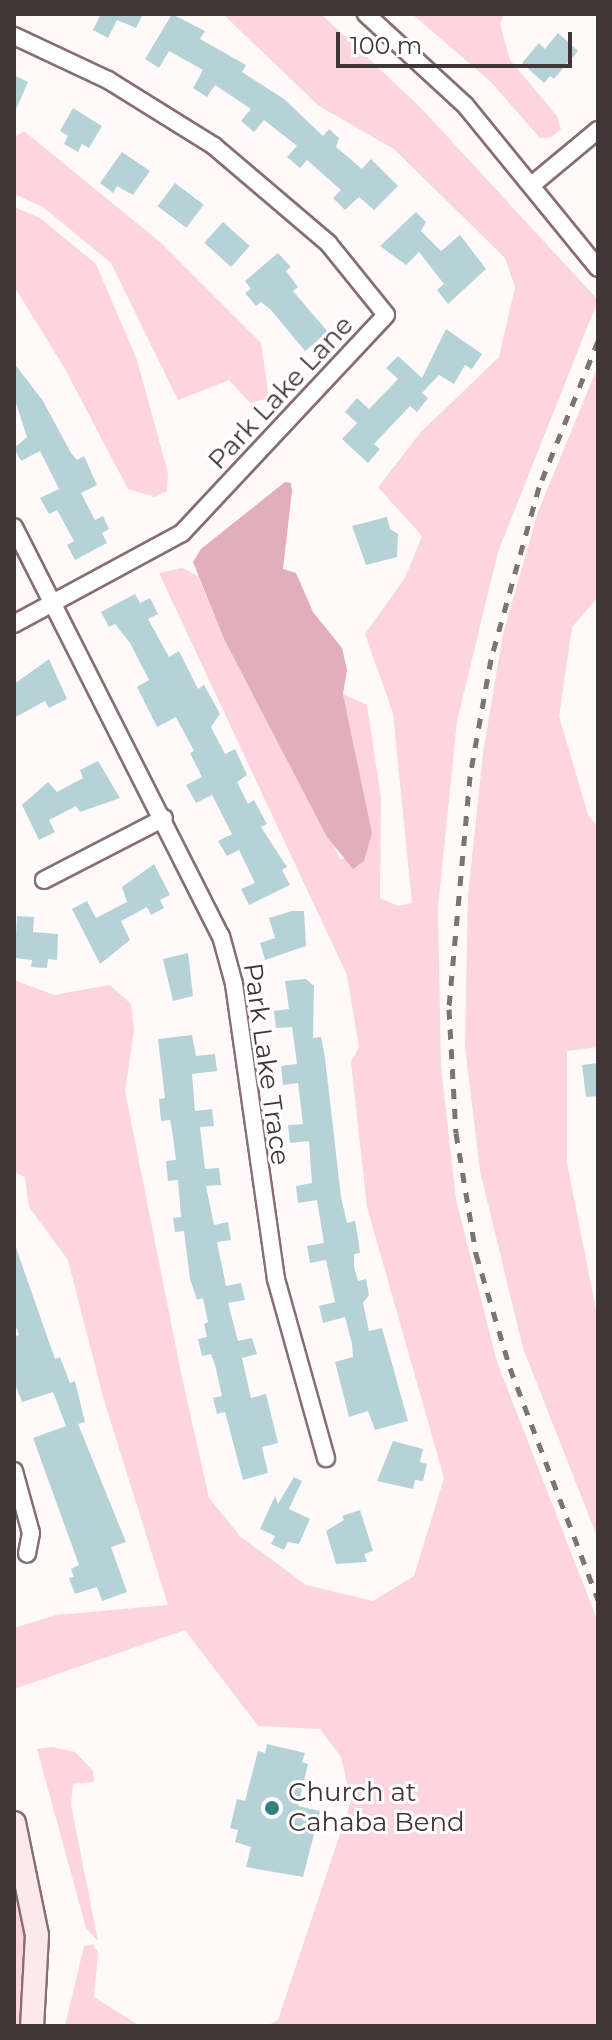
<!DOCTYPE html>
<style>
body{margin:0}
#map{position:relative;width:612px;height:2040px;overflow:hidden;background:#fff9fa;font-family:Montserrat,sans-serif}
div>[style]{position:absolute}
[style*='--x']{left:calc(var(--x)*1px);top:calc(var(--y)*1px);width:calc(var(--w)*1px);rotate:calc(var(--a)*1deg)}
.green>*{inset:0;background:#fdd5de}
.water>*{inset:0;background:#e1aeba}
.building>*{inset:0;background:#b5d3d6;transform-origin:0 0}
.roads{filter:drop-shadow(2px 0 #876e74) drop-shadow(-2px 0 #876e74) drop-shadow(0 2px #876e74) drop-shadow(0 -2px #876e74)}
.street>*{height:16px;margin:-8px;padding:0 8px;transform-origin:8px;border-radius:8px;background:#fff}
.secondary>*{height:22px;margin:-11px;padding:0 11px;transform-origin:11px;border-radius:11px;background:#fde8ed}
.rail>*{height:5px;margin-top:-2.5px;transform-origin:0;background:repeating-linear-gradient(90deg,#7c7374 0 10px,transparent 0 20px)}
.dots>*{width:22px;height:22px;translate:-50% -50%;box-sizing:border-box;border:4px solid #fff;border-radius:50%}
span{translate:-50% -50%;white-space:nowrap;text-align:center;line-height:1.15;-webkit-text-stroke:6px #fff;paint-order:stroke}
.street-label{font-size:26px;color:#403537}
.poi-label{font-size:26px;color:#403537}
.left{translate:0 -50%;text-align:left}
.frame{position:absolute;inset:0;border:16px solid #403537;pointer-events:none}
.scale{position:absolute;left:336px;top:32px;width:236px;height:36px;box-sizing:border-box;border:4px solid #403537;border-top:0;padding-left:10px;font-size:24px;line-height:28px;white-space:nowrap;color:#403537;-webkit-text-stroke:6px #fff;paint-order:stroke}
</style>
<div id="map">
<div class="green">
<div style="clip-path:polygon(223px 14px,321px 14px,420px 107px,598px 300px,498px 552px,457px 721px,438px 907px,441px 1067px,456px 1199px,497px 1362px,598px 1622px,598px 2026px,266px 2026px,278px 2020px,351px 1801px,341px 1757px,320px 1729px,258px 1726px,185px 1630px,14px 1689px,14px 1628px,56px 1615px,168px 1605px,103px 1397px,68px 1260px,29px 1207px,25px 1177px,14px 1172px,14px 980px,54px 995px,110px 985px,131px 1004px,134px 1030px,125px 1091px,181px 1373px,209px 1498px,241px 1537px,306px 1585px,373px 1601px,414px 1576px,444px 1478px,367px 1207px,351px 1062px,359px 1047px,347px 975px,159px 573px,182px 568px,198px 576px,224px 639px,341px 860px,372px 833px,343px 694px,367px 705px,381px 798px,380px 898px,398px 906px,412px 903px,393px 713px,365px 634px,405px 578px,422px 536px,378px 487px,421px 432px,499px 357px,515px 287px,505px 258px,394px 149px,319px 106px)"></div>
<div style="clip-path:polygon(412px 14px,504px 14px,500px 24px,510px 60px,557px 116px,561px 129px,552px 137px,540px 138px,490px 81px)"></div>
<div style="clip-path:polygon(24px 131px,160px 242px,261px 343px,269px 398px,250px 403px,229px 380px,178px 400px,111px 263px,43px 207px,14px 194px,14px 138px)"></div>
<div style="clip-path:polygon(14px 207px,40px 218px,96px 264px,137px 360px,168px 473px,167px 491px,155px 497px,128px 489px,65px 369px,14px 286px)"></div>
<div style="clip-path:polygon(598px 366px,598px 597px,572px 627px,559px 716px,588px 815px,598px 827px,598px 1047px,567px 1051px,567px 1163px,598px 1320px,598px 1539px,523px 1348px,480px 1171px,465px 1046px,468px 895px,483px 753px,503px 634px,538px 512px)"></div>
<div style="clip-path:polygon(53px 1747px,75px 1752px,93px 1771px,94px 1782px,73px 1784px,71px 1805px,98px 1941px,86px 1928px,37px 1749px)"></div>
<div style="clip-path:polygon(14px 1828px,22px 1852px,32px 2026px,14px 2026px)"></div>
<div style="clip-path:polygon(93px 1944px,98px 1953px,94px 1997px,140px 2026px,65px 2026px,84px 1946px)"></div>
</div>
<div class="water">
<div style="clip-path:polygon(285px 482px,291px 483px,292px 491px,283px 569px,296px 573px,313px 612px,342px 648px,347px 670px,343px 694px,372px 833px,364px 861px,353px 869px,327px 837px,224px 639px,193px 562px,201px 549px)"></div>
</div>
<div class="building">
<div style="clip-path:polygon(101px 14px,143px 14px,136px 28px,117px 20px,108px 38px,93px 30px)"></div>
<div style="clip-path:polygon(172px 14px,205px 31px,200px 39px,246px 65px,242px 72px,284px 99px,323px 136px,329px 129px,339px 138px,336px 147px,362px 169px,371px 159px,398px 186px,374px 210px,359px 197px,345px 210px,333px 198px,341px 190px,307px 160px,300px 168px,287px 157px,297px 146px,264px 120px,254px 132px,241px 121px,251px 109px,215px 85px,207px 97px,193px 88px,203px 70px,169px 51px,159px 68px,145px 59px)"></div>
<div style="clip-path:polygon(558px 33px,578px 51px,554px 79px,550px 76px,544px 83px,522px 63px,539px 43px,545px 49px)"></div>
<div style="clip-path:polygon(14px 75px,28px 82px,14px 114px)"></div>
<div style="clip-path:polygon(73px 108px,102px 126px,89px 148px,82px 144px,78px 152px,64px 144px,68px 136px,60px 131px)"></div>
<div style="clip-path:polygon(122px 152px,150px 171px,133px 195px,117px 186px,113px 193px,100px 183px)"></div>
<div style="left:175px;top:183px;width:36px;height:29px;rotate:37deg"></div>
<div style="clip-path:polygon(416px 212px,426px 222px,421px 231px,441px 251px,460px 235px,486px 269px,448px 304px,437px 290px,444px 284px,419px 252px,406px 265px,380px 246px)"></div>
<div style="left:223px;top:222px;width:36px;height:28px;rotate:42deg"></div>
<div style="clip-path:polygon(278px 253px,291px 267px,286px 271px,298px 287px,293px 291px,328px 332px,305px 351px,271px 310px,261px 302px,256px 306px,245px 293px,251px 289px,245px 281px)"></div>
<div style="clip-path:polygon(446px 329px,482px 354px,472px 369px,465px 365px,454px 384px,439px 375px,422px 393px,428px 398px,417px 412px,410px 406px,374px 444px,380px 449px,368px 463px,342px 439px,357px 423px,345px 412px,357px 398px,369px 409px,398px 379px,386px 368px,398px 356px,422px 378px)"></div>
<div style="clip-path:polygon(14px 363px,43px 401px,71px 453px,77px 460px,84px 456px,97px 485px,81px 493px,95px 520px,103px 516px,109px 529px,102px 533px,107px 543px,75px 560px,67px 545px,74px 541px,57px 510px,49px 514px,40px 498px,59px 489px,40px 451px,21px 461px,14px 448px,27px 437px,14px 397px)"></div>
<div style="clip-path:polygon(387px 517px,390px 529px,398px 534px,397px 557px,366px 565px,352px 526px)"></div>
<div style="clip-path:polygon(135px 594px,140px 603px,150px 598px,158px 614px,148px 619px,169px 657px,179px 651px,198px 689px,204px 685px,213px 701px,220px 714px,211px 727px,225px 754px,235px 749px,247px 775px,237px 782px,248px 804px,254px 800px,267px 824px,261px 827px,287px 867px,282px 870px,290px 885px,249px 905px,241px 889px,255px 883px,239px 850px,227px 856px,218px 841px,232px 834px,212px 795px,196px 803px,186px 785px,202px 777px,190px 753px,194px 751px,176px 717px,157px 727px,137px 687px,149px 680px,130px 643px,115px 624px,109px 627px,101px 612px)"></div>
<div style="clip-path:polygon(49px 659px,67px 699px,49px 708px,45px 701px,14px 718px,14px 684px)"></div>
<div style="clip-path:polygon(98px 761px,120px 798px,80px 812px,76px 806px,49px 820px,55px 832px,39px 840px,22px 805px,48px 782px,57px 792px,83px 778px,80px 770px)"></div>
<div style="clip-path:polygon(154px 864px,170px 895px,160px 900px,164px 908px,151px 915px,147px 907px,121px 921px,130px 940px,100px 964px,72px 909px,87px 901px,96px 918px,127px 902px,122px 887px)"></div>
<div style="clip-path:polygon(292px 911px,304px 911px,306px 946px,265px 960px,260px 943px,275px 938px,269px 918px)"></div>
<div style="clip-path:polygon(17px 916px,34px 917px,33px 932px,58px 934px,57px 960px,48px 959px,47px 968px,31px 967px,32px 960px,15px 958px)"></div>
<div style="clip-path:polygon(188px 953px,193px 996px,173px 1001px,163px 959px)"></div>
<div style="clip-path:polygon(306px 979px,314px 986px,313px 1038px,321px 1037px,325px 1058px,341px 1197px,347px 1223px,355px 1221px,358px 1237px,360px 1253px,354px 1254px,354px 1266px,358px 1281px,366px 1279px,369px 1295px,363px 1303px,369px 1331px,382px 1328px,408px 1421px,375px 1430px,368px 1411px,349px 1417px,335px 1362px,353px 1357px,352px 1344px,345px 1317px,323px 1323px,319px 1306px,335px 1302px,326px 1260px,310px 1263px,307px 1246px,324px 1243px,317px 1200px,298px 1203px,296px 1186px,312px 1183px,309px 1141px,290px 1143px,288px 1125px,303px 1124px,302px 1116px,298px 1083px,283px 1085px,281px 1066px,297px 1064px,292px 1027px,276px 1028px,274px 1011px,289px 1009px,285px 981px)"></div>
<div style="clip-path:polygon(192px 1035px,196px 1056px,215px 1054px,217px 1071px,192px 1074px,195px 1111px,212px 1109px,214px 1126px,200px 1127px,205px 1169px,219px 1168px,221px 1185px,206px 1186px,214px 1225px,228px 1222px,231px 1240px,217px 1242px,226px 1286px,241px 1283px,245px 1300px,228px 1303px,238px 1341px,252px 1338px,257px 1354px,242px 1358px,251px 1398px,266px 1394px,278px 1443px,262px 1447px,268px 1473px,243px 1480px,225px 1412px,217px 1414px,213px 1398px,222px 1396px,215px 1365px,211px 1354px,202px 1356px,198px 1339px,207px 1337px,204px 1324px,208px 1322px,203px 1298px,197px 1300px,190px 1279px,184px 1231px,175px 1232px,173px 1218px,181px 1217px,178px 1180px,168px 1181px,166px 1161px,176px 1160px,172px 1130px,170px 1120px,161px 1121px,159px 1099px,165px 1098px,158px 1039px)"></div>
<div style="clip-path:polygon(598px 1063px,598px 1096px,586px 1097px,582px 1065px)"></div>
<div style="clip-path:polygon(14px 1242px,55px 1359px,60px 1357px,70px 1383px,75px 1381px,85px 1422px,78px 1424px,126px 1542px,111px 1547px,127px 1592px,102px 1601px,97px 1587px,75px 1594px,69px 1578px,74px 1577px,71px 1569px,79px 1565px,33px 1438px,66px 1426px,53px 1392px,22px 1402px,14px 1381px,14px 1337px,19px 1335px,14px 1321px)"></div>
<div style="clip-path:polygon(393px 1441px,423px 1449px,420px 1462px,427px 1464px,423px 1481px,415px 1480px,413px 1489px,377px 1481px)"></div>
<div style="clip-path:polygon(294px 1477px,302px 1481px,289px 1509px,310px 1519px,299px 1544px,288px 1542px,284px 1550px,271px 1544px,275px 1536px,260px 1529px,275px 1496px,278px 1504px)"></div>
<div style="clip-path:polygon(360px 1510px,373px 1551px,364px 1554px,367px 1562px,336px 1564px,326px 1531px,344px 1520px,342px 1516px)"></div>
<div style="clip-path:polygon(267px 1744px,305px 1753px,302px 1762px,308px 1764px,298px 1806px,320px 1811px,303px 1877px,246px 1867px,251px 1847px,235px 1842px,238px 1830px,230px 1828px,237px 1799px,245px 1801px,258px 1751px,265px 1753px)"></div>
</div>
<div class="roads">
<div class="street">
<div style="--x:366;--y:14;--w:134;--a:42.6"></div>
<div style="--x:465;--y:105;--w:210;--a:50.8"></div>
<div style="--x:14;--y:36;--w:104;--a:25.1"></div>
<div style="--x:108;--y:80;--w:125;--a:31.9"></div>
<div style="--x:214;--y:146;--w:150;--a:40.4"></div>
<div style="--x:328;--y:243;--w:92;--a:51.1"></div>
<div style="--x:386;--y:315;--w:299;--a:133.1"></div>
<div style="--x:182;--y:533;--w:191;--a:151.6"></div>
<div style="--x:533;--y:184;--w:85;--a:-39.7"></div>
<div style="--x:14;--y:527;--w:458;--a:63.2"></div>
<div style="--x:221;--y:936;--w:50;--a:74.8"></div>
<div style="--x:234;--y:984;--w:298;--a:81.9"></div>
<div style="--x:276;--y:1279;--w:186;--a:74.4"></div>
<div style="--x:44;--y:880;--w:135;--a:-27.3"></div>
<div style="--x:14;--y:1471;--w:64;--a:74.7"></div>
<div style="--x:31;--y:1533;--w:21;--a:101"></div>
</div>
<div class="secondary">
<div style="--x:14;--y:1823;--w:114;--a:78.4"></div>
<div style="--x:37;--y:1935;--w:91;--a:93.1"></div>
</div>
</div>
<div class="rail">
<div style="--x:598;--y:341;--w:157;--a:112"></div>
<div style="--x:539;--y:487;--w:179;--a:105.6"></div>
<div style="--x:491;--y:659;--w:119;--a:100.2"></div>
<div style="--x:470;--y:776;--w:234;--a:95.2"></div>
<div style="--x:449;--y:1009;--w:124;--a:86.8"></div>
<div style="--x:456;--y:1133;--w:123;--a:80.6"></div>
<div style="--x:476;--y:1254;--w:119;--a:73.4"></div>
<div style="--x:510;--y:1368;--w:248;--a:69.2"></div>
</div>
<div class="dots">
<div style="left:272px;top:1808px;background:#357e83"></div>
</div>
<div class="street-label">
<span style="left:281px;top:393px;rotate:-47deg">Park Lake Lane</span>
<span style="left:266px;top:1064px;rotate:82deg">Park Lake Trace</span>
</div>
<div class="poi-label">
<span class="left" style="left:288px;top:1808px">Church at<br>Cahaba Bend</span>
</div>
<div class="frame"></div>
<div class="scale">100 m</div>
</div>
